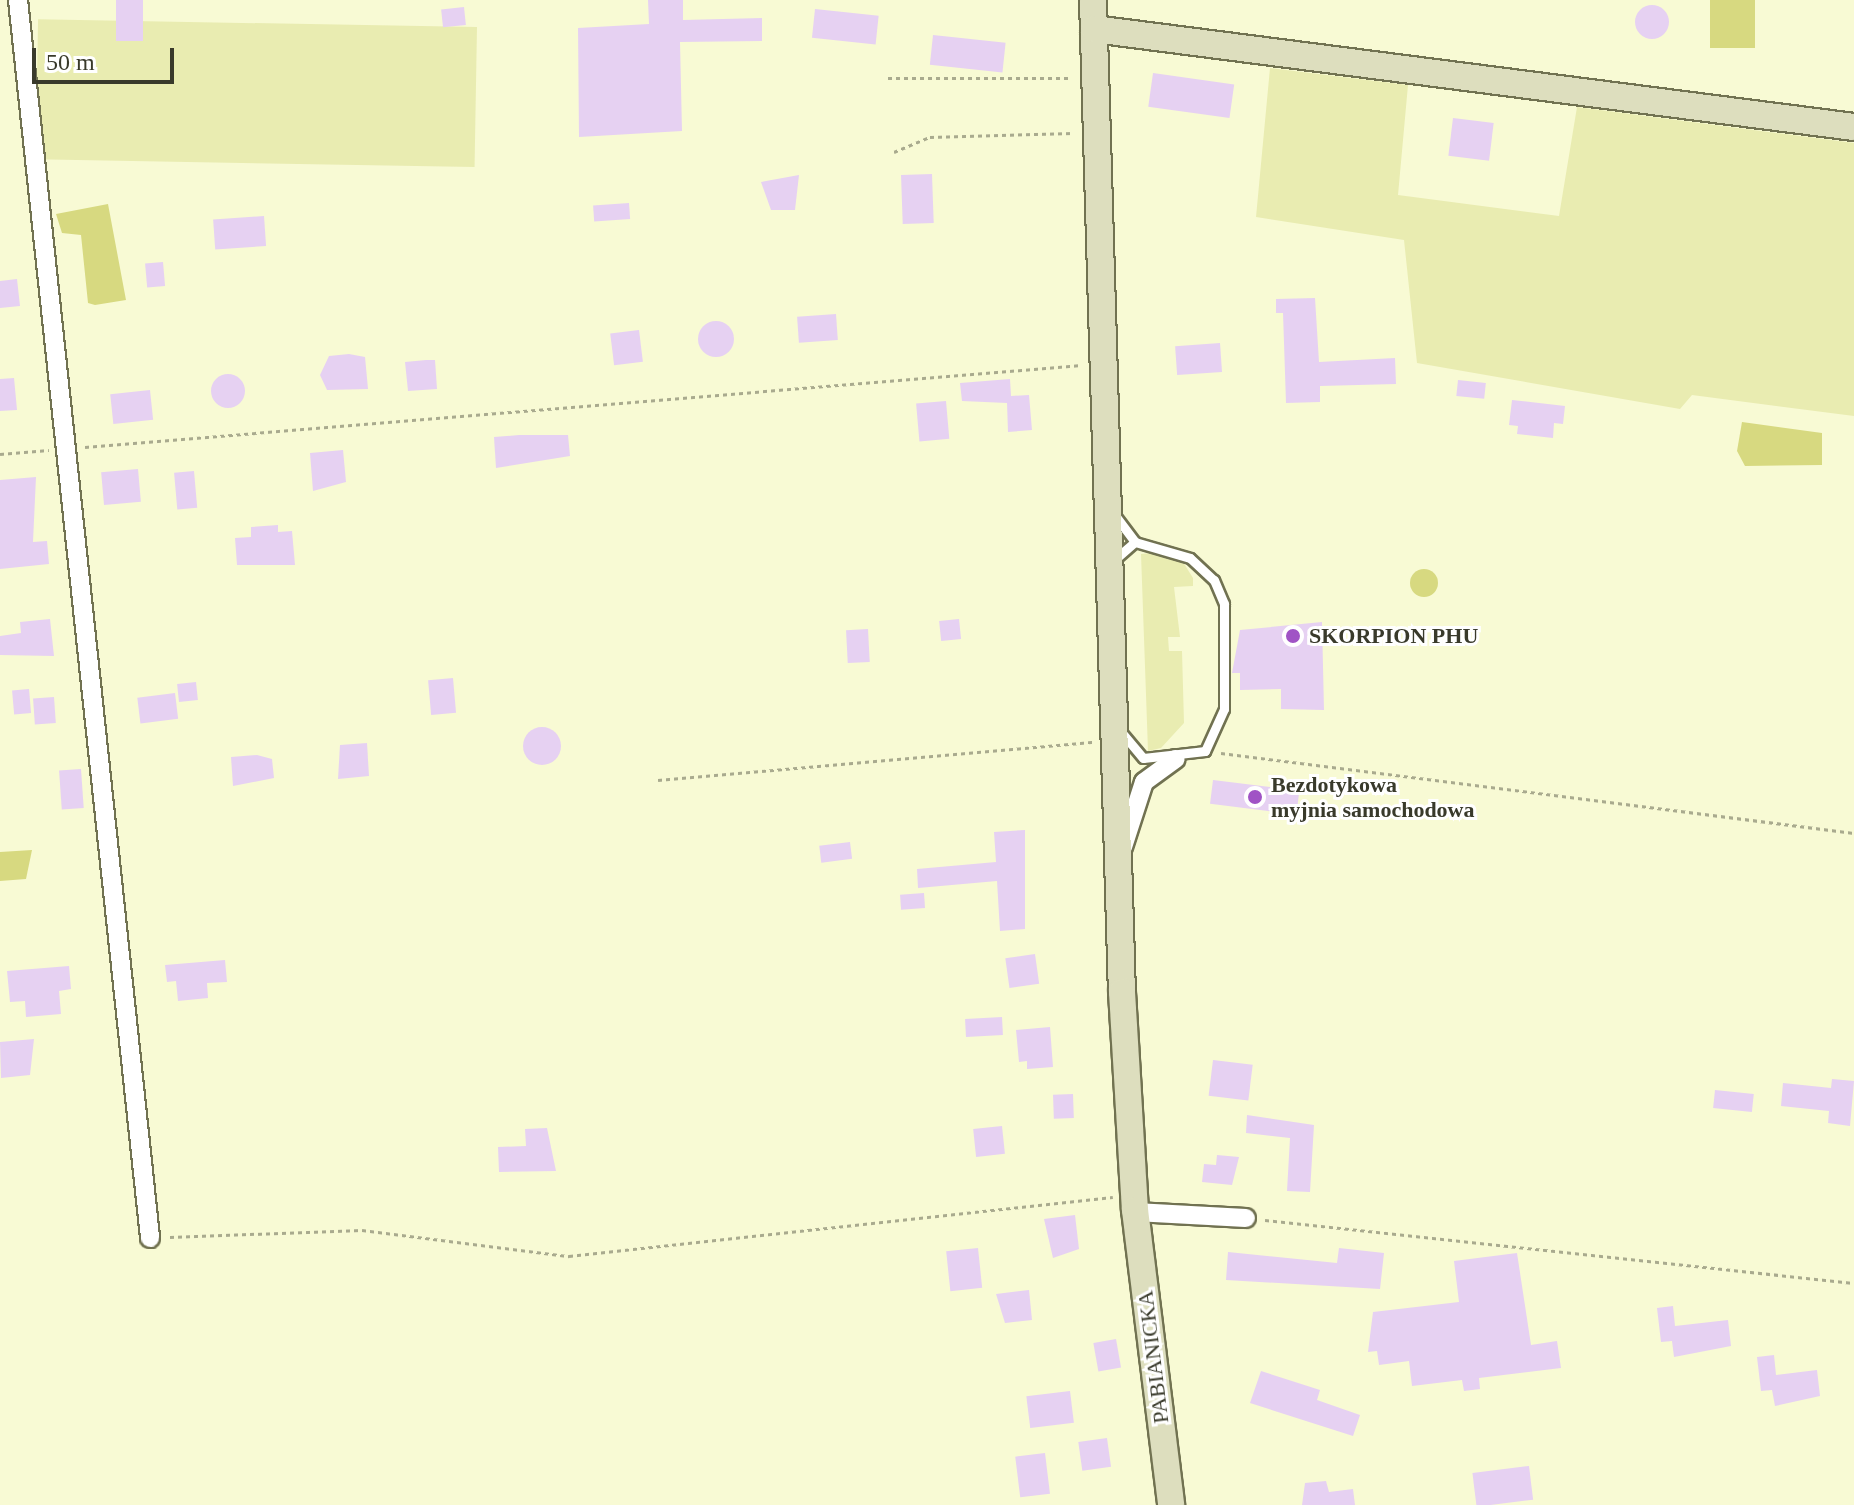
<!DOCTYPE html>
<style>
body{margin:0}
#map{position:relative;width:1854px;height:1505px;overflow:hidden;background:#f8fad4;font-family:Georgia,serif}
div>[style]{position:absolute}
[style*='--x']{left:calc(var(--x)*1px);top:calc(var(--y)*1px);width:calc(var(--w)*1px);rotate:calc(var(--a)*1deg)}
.green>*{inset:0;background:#e9ecb1;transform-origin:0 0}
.water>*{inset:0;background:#d7d980;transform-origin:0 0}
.round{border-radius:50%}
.building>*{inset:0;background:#e6d1f2;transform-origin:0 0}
.path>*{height:3px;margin-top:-1.5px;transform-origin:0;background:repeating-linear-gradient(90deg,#a9aa8e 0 4px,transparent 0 8px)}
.roads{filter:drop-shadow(2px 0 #717251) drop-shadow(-2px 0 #717251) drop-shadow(0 2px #717251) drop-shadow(0 -2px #717251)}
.lane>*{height:9px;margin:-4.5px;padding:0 4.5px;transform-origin:4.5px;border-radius:4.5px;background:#fff}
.street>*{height:18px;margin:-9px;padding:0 9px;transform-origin:9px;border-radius:9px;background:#fff}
.secondary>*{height:26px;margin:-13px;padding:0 13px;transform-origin:13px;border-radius:13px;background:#dddebe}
.dots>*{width:22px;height:22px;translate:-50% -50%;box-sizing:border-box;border:4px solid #fff;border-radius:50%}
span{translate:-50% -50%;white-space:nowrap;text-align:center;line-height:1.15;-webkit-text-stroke:6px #fff;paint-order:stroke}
.poi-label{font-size:22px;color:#393a2b;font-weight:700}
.left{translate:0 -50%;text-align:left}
.street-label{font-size:22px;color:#393a2b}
.scale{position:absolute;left:32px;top:48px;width:142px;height:36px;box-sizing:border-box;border:4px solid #393a2b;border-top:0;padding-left:10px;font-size:24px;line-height:28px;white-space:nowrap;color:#393a2b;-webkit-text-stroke:6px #fff;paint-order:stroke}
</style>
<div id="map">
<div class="green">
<div style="left:477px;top:27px;width:140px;height:439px;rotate:91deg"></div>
<div style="clip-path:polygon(1270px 68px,1408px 85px,1398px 195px,1559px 216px,1577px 107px,1854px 143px,1854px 416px,1692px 395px,1680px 409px,1417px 363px,1404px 240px,1256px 217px)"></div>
<div style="clip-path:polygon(1162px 552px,1183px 562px,1193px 578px,1193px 586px,1174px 587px,1180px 637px,1168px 637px,1169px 651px,1182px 651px,1184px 723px,1161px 748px,1148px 751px,1141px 554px)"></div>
</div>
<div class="water">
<div style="left:1710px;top:0;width:45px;height:48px"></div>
<div style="clip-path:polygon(108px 204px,126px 300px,95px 305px,88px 303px,81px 235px,62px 233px,56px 214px)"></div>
<div style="clip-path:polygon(1742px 422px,1822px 433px,1822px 465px,1745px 466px,1737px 451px)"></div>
<div class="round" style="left:1410px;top:569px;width:28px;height:28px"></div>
<div style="clip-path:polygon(32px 850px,26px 879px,0 881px,0 852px)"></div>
</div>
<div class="building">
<div style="left:116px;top:0;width:27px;height:41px"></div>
<div style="clip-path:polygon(648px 0,683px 0,683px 20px,762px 18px,762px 41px,680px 42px,682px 131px,579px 137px,578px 28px,649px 24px)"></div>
<div class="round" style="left:1635px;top:5px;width:34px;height:34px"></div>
<div style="left:464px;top:7px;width:18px;height:23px;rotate:84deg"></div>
<div style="left:815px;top:9px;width:64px;height:29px;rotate:6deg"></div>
<div style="left:933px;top:35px;width:73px;height:30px;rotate:6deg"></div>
<div style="left:1153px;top:73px;width:82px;height:34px;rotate:8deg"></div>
<div style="left:1453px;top:118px;width:41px;height:38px;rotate:7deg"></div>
<div style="left:932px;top:174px;width:49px;height:31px;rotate:88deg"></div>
<div style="clip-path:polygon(799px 175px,795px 210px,771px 210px,761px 182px)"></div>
<div style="left:629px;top:203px;width:16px;height:36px;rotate:86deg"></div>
<div style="left:264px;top:216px;width:30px;height:51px;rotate:86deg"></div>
<div style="left:163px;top:262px;width:24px;height:18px;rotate:85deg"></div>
<div style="clip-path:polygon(17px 279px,20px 306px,0 308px,0 281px)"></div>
<div style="clip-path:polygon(1315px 298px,1319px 362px,1395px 358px,1396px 384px,1320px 386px,1320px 402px,1286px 403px,1283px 313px,1276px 313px,1276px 299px)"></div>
<div style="left:836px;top:314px;width:26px;height:39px;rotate:86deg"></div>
<div class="round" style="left:698px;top:321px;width:36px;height:36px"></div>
<div style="left:639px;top:330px;width:32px;height:29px;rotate:83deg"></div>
<div style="left:1220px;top:343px;width:29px;height:45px;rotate:86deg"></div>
<div style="clip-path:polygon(349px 354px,365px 357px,368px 389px,327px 390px,320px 375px,329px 356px)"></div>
<div style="clip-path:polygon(426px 360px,435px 360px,437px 389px,408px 391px,405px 362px)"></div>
<div class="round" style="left:211px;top:374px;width:34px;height:34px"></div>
<div style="clip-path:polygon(14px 378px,17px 410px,0 411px,0 379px)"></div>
<div style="clip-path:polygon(1010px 379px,1011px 396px,1029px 395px,1032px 430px,1008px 432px,1007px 403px,962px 401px,960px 383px)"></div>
<div style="left:1458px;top:380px;width:28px;height:16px;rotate:6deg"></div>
<div style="left:150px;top:390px;width:30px;height:40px;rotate:84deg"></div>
<div style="clip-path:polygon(1512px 400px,1565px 406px,1563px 424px,1554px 423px,1553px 438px,1517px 434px,1518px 426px,1509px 425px)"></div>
<div style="left:946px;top:401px;width:38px;height:30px;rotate:85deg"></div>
<div style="clip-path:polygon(519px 435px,568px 435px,570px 456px,496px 468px,494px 437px)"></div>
<div style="clip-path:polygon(343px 450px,346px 482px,313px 491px,310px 453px)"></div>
<div style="left:138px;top:469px;width:33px;height:37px;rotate:85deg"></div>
<div style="left:194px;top:471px;width:37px;height:20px;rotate:85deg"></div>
<div style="clip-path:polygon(36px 477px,33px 542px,47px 541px,49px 564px,0 569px,0 480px)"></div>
<div style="clip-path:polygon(278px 525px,278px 532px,292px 531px,295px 565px,237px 565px,235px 538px,251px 537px,251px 527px)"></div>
<div style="clip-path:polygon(50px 619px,54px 656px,0 655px,0 636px,21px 633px,20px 622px)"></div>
<div style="left:959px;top:619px;width:20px;height:20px;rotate:84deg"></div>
<div style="clip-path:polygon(1322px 622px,1324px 710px,1281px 709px,1281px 689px,1240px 690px,1240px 673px,1232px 673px,1240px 630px)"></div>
<div style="left:868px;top:629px;width:33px;height:22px;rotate:87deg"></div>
<div style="left:453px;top:678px;width:35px;height:25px;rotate:85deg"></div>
<div style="left:196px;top:682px;width:18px;height:19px;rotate:84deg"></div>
<div style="left:29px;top:689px;width:24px;height:17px;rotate:85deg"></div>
<div style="left:175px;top:693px;width:26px;height:38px;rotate:83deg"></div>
<div style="left:54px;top:697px;width:26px;height:21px;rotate:86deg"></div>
<div class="round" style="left:523px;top:727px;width:38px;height:38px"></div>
<div style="clip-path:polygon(367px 743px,369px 776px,338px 779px,340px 745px)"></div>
<div style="clip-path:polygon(257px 755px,272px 759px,274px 778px,233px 786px,231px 757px)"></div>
<div style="left:81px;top:769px;width:39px;height:22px;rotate:86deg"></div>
<div style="left:1213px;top:780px;width:87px;height:24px;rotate:7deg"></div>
<div style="clip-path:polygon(1025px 830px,1025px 929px,1000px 931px,997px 881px,918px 888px,917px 869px,996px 862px,994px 832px)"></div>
<div style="left:850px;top:842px;width:17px;height:31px;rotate:83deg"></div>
<div style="left:924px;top:893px;width:15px;height:24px;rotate:86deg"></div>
<div style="left:1035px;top:954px;width:30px;height:30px;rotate:82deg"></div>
<div style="clip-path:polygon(225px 960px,227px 982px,207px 983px,208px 998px,178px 1001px,176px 981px,167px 982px,165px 965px)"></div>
<div style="clip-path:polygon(69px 966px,71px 989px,59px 991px,61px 1014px,26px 1017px,25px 1001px,10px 1002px,7px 971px)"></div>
<div style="left:1002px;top:1017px;width:18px;height:37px;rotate:87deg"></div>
<div style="clip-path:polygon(1050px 1027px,1053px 1067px,1027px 1069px,1027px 1061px,1019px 1062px,1016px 1030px)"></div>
<div style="clip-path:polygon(34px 1039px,30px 1075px,1px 1078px,0 1042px)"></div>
<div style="left:1213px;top:1060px;width:40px;height:36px;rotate:7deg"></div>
<div style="clip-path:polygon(1832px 1079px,1854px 1081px,1850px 1126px,1828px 1123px,1829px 1111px,1781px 1106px,1783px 1083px,1831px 1088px)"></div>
<div style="left:1715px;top:1090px;width:39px;height:18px;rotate:6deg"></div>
<div style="left:1073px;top:1094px;width:24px;height:20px;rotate:88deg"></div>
<div style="clip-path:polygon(1247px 1115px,1314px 1125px,1310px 1192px,1287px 1191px,1290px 1138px,1246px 1133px)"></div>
<div style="left:1002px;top:1126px;width:28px;height:29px;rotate:84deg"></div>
<div style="clip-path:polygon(547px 1128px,556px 1171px,499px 1172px,498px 1147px,526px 1146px,525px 1129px)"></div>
<div style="clip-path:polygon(1217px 1155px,1239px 1157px,1232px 1185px,1202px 1182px,1204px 1164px,1216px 1165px)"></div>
<div style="clip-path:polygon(1075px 1215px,1079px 1249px,1053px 1258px,1044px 1219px)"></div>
<div style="left:978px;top:1248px;width:40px;height:32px;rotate:84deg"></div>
<div style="clip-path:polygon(1339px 1248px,1384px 1253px,1380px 1289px,1226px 1280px,1228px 1252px,1337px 1263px)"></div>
<div style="clip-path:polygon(1517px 1253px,1531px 1345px,1557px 1341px,1561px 1368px,1479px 1378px,1480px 1389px,1464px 1391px,1462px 1380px,1412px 1386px,1409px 1361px,1379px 1365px,1377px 1351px,1368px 1352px,1373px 1312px,1459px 1302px,1454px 1261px)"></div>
<div style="clip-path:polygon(1029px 1290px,1032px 1320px,1005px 1323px,996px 1294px)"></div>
<div style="clip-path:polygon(1673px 1306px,1675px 1326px,1728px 1320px,1731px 1346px,1674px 1357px,1672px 1341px,1661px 1342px,1657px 1308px)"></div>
<div style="left:1116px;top:1339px;width:29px;height:23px;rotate:80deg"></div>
<div style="clip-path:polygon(1774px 1355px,1776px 1375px,1817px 1370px,1820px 1396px,1775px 1406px,1772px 1390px,1761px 1391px,1757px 1357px)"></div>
<div style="clip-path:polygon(1261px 1371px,1320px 1390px,1317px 1400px,1360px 1415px,1353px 1436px,1250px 1403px)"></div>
<div style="left:1070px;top:1391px;width:32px;height:44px;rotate:83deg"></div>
<div style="left:1107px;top:1438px;width:29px;height:29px;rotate:82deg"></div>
<div style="left:1045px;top:1453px;width:41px;height:30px;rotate:83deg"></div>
<div style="left:1529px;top:1466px;width:34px;height:57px;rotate:83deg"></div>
<div style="clip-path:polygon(1326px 1481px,1329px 1492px,1353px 1489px,1355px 1505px,1302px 1505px,1305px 1483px)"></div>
</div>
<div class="path">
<div style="--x:888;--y:78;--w:184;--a:0"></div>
<div style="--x:894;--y:152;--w:39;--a:-23"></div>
<div style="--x:930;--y:137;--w:144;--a:-1.6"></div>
<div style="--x:85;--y:447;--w:1000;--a:-4.7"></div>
<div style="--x:0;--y:454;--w:49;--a:-4.7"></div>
<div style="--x:1221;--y:753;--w:638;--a:7.2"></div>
<div style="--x:658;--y:780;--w:438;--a:-5"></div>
<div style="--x:1265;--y:1220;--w:592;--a:6.11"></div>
<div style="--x:170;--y:1237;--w:192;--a:-2.1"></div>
<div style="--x:362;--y:1230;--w:209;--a:7.2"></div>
<div style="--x:569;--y:1256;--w:547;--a:-6.19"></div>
</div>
<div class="roads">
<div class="lane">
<div style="--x:1114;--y:514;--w:35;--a:53"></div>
<div style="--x:1135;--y:542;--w:57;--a:16.2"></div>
<div style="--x:1190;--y:558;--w:33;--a:43"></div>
<div style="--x:1214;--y:580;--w:26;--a:67"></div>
<div style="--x:1224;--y:604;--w:105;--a:90"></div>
<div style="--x:1224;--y:709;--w:46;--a:114.3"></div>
<div style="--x:1205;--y:751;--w:62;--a:173.6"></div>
<div style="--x:1143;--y:758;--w:35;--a:-130"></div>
<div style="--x:1114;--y:560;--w:28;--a:-41"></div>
</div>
<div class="street">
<div style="--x:18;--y:0;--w:1245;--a:83.91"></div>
<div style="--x:1123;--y:847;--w:68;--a:-72.1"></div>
<div style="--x:1144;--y:782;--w:39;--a:-36"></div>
<div style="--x:1135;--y:1212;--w:111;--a:3.1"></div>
</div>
<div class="secondary">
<div style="--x:1093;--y:0;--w:992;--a:88.33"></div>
<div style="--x:1122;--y:992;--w:218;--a:86.6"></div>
<div style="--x:1135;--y:1210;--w:297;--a:83"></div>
<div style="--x:1094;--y:29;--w:766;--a:7.35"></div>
</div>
</div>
<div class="dots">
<div style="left:1293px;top:636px;background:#a053c5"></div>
<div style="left:1255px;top:797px;background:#a053c5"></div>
</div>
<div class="poi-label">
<span class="left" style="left:1309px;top:636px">SKORPION PHU</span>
<span class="left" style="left:1271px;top:797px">Bezdotykowa<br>myjnia samochodowa</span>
</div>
<div class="street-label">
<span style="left:1153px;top:1357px;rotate:-97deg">PABIANICKA</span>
</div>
<div class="scale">50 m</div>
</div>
